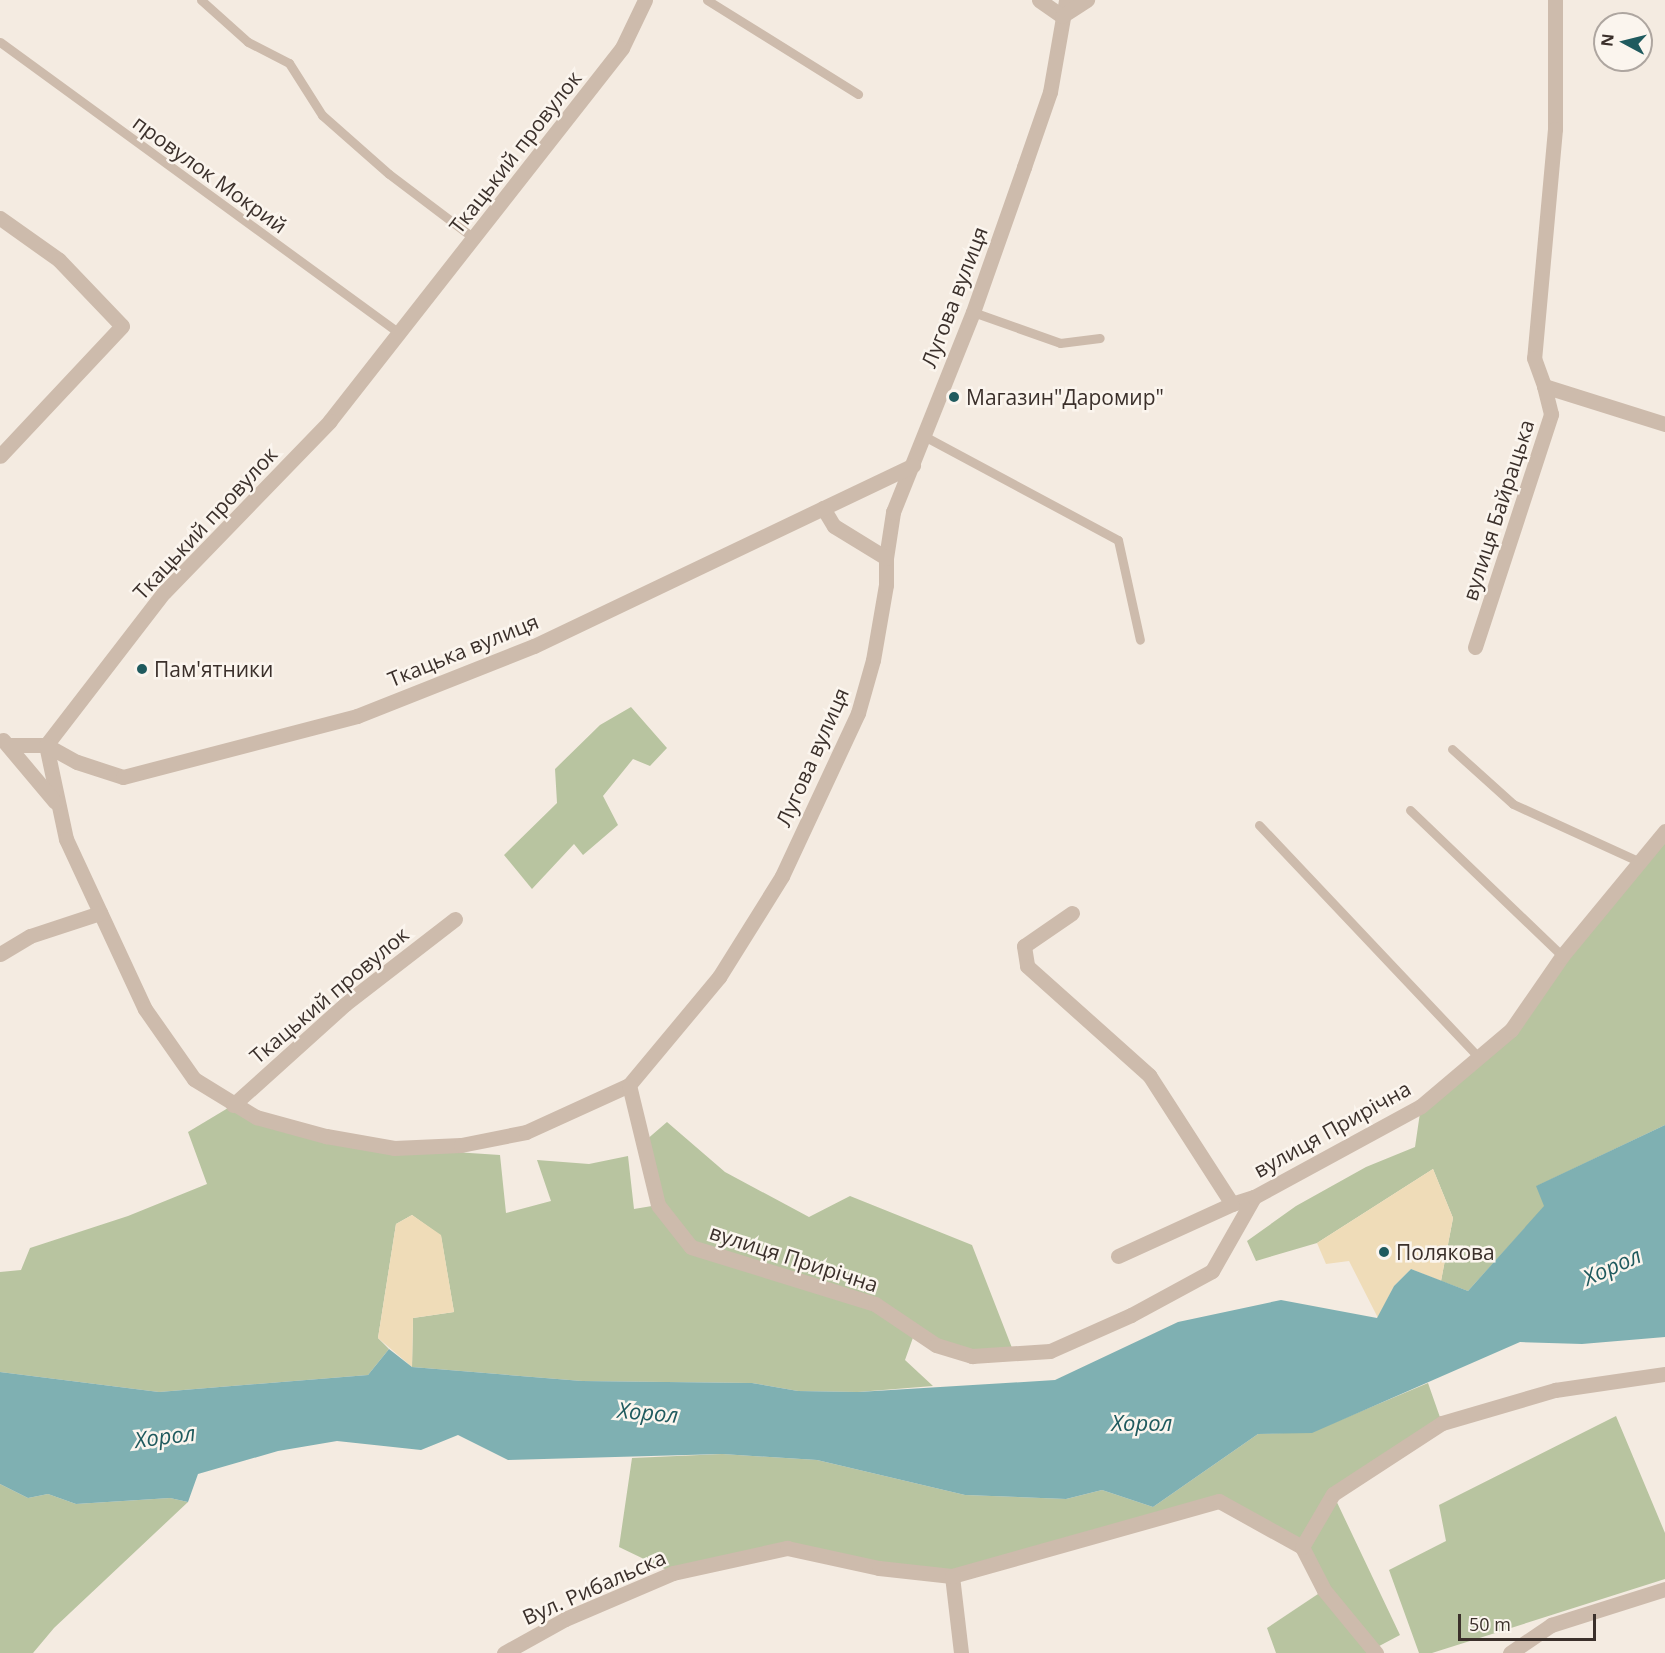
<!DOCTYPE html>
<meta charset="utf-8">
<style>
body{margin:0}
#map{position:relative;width:1665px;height:1653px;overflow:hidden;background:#f4ebe1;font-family:"Open Sans",sans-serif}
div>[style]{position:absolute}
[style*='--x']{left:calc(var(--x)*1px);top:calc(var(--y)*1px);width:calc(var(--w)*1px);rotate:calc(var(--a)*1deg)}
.green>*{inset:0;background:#b8c4a0}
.sand>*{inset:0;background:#efdcb8}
.water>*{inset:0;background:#7fb0b2}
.lane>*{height:9px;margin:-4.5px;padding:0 4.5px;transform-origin:4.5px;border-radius:4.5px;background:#cdbbac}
.street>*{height:15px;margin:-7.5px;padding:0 7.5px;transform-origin:7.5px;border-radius:7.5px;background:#cdbbac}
.dots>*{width:16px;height:16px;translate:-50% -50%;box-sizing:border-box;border:3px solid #fbf5ee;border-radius:50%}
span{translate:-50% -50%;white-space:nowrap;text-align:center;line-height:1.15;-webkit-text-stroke:5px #fbf5ee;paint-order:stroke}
.street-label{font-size:21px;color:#3b302b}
.poi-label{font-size:21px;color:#3b302b}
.left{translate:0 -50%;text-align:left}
.water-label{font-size:22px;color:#1f5a5e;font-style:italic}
.north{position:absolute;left:1593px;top:12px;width:60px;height:60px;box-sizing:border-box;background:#fbf5ee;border:2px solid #aea6a0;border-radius:50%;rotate:277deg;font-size:16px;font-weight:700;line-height:24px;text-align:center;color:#3b302b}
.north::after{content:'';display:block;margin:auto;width:21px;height:27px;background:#1f5a5e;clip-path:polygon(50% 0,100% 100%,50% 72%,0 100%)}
.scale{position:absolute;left:1458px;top:1614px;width:138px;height:27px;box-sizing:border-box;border:3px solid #3b302b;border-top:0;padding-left:8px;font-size:18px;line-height:21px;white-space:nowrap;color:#3b302b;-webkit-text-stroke:4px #fbf5ee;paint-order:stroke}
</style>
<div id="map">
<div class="green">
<div style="clip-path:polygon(631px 707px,667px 748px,650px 766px,633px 759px,603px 796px,618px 825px,583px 855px,574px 844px,532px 889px,504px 855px,557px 803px,555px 769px,600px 725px)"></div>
<div style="clip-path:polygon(1665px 831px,1665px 1125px,1537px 1186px,1545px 1206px,1468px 1291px,1441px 1281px,1453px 1218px,1433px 1169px,1317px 1243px,1256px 1261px,1247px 1241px,1296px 1206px,1366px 1167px,1415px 1147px,1421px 1106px,1511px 1030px)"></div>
<div style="clip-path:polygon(233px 1105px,394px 1148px,500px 1155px,506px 1213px,551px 1201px,537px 1160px,589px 1164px,628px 1156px,634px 1209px,658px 1205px,645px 1141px,667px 1122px,725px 1172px,809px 1217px,850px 1196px,972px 1245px,1014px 1353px,972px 1356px,915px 1332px,905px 1360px,933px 1386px,858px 1392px,798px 1391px,752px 1383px,582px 1381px,412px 1367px,413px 1318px,454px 1312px,441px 1236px,412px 1215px,396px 1224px,378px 1338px,389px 1349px,368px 1375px,159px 1392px,0 1372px,0 1272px,21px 1270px,30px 1248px,128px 1216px,207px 1184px,188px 1132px)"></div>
<div style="clip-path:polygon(1428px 1383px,1442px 1423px,1333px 1494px,1400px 1635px,1366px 1653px,1276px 1653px,1267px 1628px,1324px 1590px,1302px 1547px,1219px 1501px,951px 1572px,787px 1548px,673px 1573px,619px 1547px,632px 1458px,722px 1454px,817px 1460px,965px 1495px,1066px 1499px,1102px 1490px,1153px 1507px,1258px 1434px,1312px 1432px)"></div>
<div style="clip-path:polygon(1616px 1416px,1665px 1533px,1665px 1579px,1432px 1653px,1419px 1653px,1389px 1570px,1446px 1541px,1439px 1505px)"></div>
<div style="clip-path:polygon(0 1484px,28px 1498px,48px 1494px,76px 1504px,170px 1498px,188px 1502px,54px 1628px,33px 1653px,0 1653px)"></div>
</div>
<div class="sand">
<div style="clip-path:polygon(1433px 1169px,1453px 1218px,1441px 1281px,1411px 1269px,1394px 1286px,1378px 1318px,1349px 1261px,1326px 1264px,1317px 1243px)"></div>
<div style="clip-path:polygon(412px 1215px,441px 1235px,454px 1312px,413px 1318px,412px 1367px,378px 1338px,396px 1224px)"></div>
</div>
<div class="water">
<div style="clip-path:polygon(1665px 1125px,1665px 1337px,1582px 1344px,1520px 1342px,1312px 1433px,1258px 1434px,1153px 1507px,1102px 1490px,1066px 1499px,965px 1495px,817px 1460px,722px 1454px,508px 1460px,458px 1435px,421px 1450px,337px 1441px,278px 1451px,198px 1474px,188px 1502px,170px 1498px,76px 1504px,48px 1494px,28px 1498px,0 1484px,0 1372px,159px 1392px,368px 1375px,389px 1349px,412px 1367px,582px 1381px,752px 1383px,798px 1391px,858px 1392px,1055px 1380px,1178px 1322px,1281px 1300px,1377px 1318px,1394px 1286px,1411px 1269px,1468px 1291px,1544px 1206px,1536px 1186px)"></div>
</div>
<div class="lane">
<div style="--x:201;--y:0;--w:63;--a:41.8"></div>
<div style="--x:248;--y:42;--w:46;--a:27.1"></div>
<div style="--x:289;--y:63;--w:62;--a:57.6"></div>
<div style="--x:322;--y:115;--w:89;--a:41.4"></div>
<div style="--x:389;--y:174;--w:108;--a:37.1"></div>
<div style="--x:707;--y:0;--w:178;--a:31.9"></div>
<div style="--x:0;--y:42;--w:495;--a:36.1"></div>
<div style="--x:973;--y:312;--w:92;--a:19.6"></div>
<div style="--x:1060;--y:343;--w:40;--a:-7.1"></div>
<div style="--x:924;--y:436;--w:220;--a:28.2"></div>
<div style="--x:1118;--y:540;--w:102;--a:77.6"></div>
<div style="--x:1452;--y:749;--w:82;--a:42"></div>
<div style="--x:1513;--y:804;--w:140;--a:24.5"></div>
<div style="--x:1410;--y:810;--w:211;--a:43.8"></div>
<div style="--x:1259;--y:825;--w:320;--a:46.6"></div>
</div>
<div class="street">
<div style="--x:645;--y:0;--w:53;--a:115.6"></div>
<div style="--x:622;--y:48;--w:474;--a:128.1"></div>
<div style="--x:330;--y:421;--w:238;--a:134.1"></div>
<div style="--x:164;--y:592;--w:193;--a:127.6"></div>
<div style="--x:46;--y:745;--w:96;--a:78"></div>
<div style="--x:66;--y:839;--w:187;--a:65.1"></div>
<div style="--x:145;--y:1009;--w:85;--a:55"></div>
<div style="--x:194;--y:1079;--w:73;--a:31.5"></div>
<div style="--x:256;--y:1117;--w:73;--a:15.2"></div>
<div style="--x:326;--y:1136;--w:69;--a:10"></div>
<div style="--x:394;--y:1148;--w:67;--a:-2.6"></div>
<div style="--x:461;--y:1145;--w:66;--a:-11.3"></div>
<div style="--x:526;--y:1132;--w:113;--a:-24.5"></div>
<div style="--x:629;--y:1085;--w:141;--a:-50.2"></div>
<div style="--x:719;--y:977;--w:119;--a:-58"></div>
<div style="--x:782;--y:876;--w:180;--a:-65"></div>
<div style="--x:858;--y:713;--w:55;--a:-74.2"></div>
<div style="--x:873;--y:660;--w:76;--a:-80.2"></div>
<div style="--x:886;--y:585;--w:27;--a:-90"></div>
<div style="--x:886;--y:558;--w:47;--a:-81.3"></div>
<div style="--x:893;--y:512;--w:215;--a:-68.2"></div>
<div style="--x:973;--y:312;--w:154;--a:-70.6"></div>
<div style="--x:1024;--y:167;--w:79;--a:-70.9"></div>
<div style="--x:1050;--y:92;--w:93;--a:-80.1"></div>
<div style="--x:1039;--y:0;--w:28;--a:35"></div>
<div style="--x:1062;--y:16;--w:30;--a:-33"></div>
<div style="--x:1555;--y:0;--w:129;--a:90"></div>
<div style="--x:1555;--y:129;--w:230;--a:95.2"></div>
<div style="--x:1534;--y:358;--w:30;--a:70"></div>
<div style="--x:1544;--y:386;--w:127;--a:17.4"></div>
<div style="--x:0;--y:218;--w:72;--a:35.4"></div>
<div style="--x:59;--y:260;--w:91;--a:46.3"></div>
<div style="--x:122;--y:326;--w:178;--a:133.2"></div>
<div style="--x:823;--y:508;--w:21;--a:59"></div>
<div style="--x:834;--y:526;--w:61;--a:31.6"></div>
<div style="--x:1475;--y:647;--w:245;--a:-71.9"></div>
<div style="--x:1551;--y:414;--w:29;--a:-104"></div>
<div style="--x:3;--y:740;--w:81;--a:50"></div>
<div style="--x:8;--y:745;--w:38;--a:0"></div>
<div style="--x:46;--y:745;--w:35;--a:29"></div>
<div style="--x:77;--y:762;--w:48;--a:18.1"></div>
<div style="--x:123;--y:777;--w:242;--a:-14.6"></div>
<div style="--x:357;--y:716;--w:190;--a:-21.6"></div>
<div style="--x:534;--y:646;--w:420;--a:-25.5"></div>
<div style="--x:1072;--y:913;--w:58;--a:145.5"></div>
<div style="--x:1024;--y:946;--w:20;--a:81"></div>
<div style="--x:1027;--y:966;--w:164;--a:41.8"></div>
<div style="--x:1149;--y:1075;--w:153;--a:57.2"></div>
<div style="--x:1232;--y:1204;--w:23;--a:-18"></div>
<div style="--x:0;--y:954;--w:35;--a:-31"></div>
<div style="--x:30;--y:936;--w:74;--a:-18.2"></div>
<div style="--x:629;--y:1085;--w:123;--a:76.4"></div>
<div style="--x:658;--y:1205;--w:53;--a:51.8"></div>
<div style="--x:691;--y:1247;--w:193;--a:17.2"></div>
<div style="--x:875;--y:1304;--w:73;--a:33.9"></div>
<div style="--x:936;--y:1345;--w:38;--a:17"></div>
<div style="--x:972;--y:1356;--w:78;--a:-3.7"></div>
<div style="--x:1050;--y:1351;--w:89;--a:-24"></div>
<div style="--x:1131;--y:1315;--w:92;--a:-28.5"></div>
<div style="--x:1212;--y:1271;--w:85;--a:-60.4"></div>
<div style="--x:1254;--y:1197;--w:190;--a:-28.6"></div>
<div style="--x:1421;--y:1106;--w:118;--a:-40.2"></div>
<div style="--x:1511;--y:1030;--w:90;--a:-55.4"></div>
<div style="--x:1562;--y:956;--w:162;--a:-50.5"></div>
<div style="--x:233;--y:1105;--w:151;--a:-42"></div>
<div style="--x:345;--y:1004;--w:139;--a:-37.7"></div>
<div style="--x:1118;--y:1256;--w:125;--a:-24.5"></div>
<div style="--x:1302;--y:1547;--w:48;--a:62.9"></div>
<div style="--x:1324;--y:1590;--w:82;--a:50.5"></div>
<div style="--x:952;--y:1576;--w:78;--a:83.3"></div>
<div style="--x:504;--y:1653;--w:70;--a:-29.1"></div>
<div style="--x:565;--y:1619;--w:117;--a:-23.1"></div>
<div style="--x:673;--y:1573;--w:117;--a:-12.4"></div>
<div style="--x:787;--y:1548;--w:94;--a:12.3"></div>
<div style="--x:879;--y:1568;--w:73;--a:6.3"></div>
<div style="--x:952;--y:1576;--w:277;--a:-15.7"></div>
<div style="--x:1219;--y:1501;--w:95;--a:29"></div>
<div style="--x:1302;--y:1547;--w:61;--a:-59.7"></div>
<div style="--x:1333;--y:1494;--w:130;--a:-33.1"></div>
<div style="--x:1442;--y:1423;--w:118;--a:-16.3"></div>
<div style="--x:1555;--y:1390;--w:111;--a:-8.3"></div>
<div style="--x:1510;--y:1653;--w:50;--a:-34.3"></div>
<div style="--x:1551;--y:1625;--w:120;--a:-17.5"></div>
</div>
<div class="dots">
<div style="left:954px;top:397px;background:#1f5a5e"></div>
<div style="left:142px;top:669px;background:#1f5a5e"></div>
<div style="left:1384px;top:1252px;background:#1f5a5e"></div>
</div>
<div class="street-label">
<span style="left:515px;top:152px;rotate:-52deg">Ткацький провулок</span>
<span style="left:210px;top:174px;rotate:36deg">провулок Мокрий</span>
<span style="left:954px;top:297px;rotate:-69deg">Лугова вулиця</span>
<span style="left:1498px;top:510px;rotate:-72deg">вулиця Байрацька</span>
<span style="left:205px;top:523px;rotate:-47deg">Ткацький провулок</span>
<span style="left:463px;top:650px;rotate:-22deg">Ткацька вулиця</span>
<span style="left:812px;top:757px;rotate:-66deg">Лугова вулиця</span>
<span style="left:329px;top:995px;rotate:-40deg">Ткацький провулок</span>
<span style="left:1332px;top:1129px;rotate:-29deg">вулиця Прирічна</span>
<span style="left:794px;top:1258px;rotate:18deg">вулиця Прирічна</span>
<span style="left:594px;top:1587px;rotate:-24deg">Вул. Рибальска</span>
</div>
<div class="poi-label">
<span class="left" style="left:966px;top:397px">Магазин"Даромир"</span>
<span class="left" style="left:154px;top:669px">Пам'ятники</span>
<span class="left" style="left:1396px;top:1252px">Полякова</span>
</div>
<div class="water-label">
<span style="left:1612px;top:1266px;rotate:-24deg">Хорол</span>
<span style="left:648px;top:1412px;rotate:5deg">Хорол</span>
<span style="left:1142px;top:1423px">Хорол</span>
<span style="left:165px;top:1436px;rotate:-7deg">Хорол</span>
</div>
<div class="north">N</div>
<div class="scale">50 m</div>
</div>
